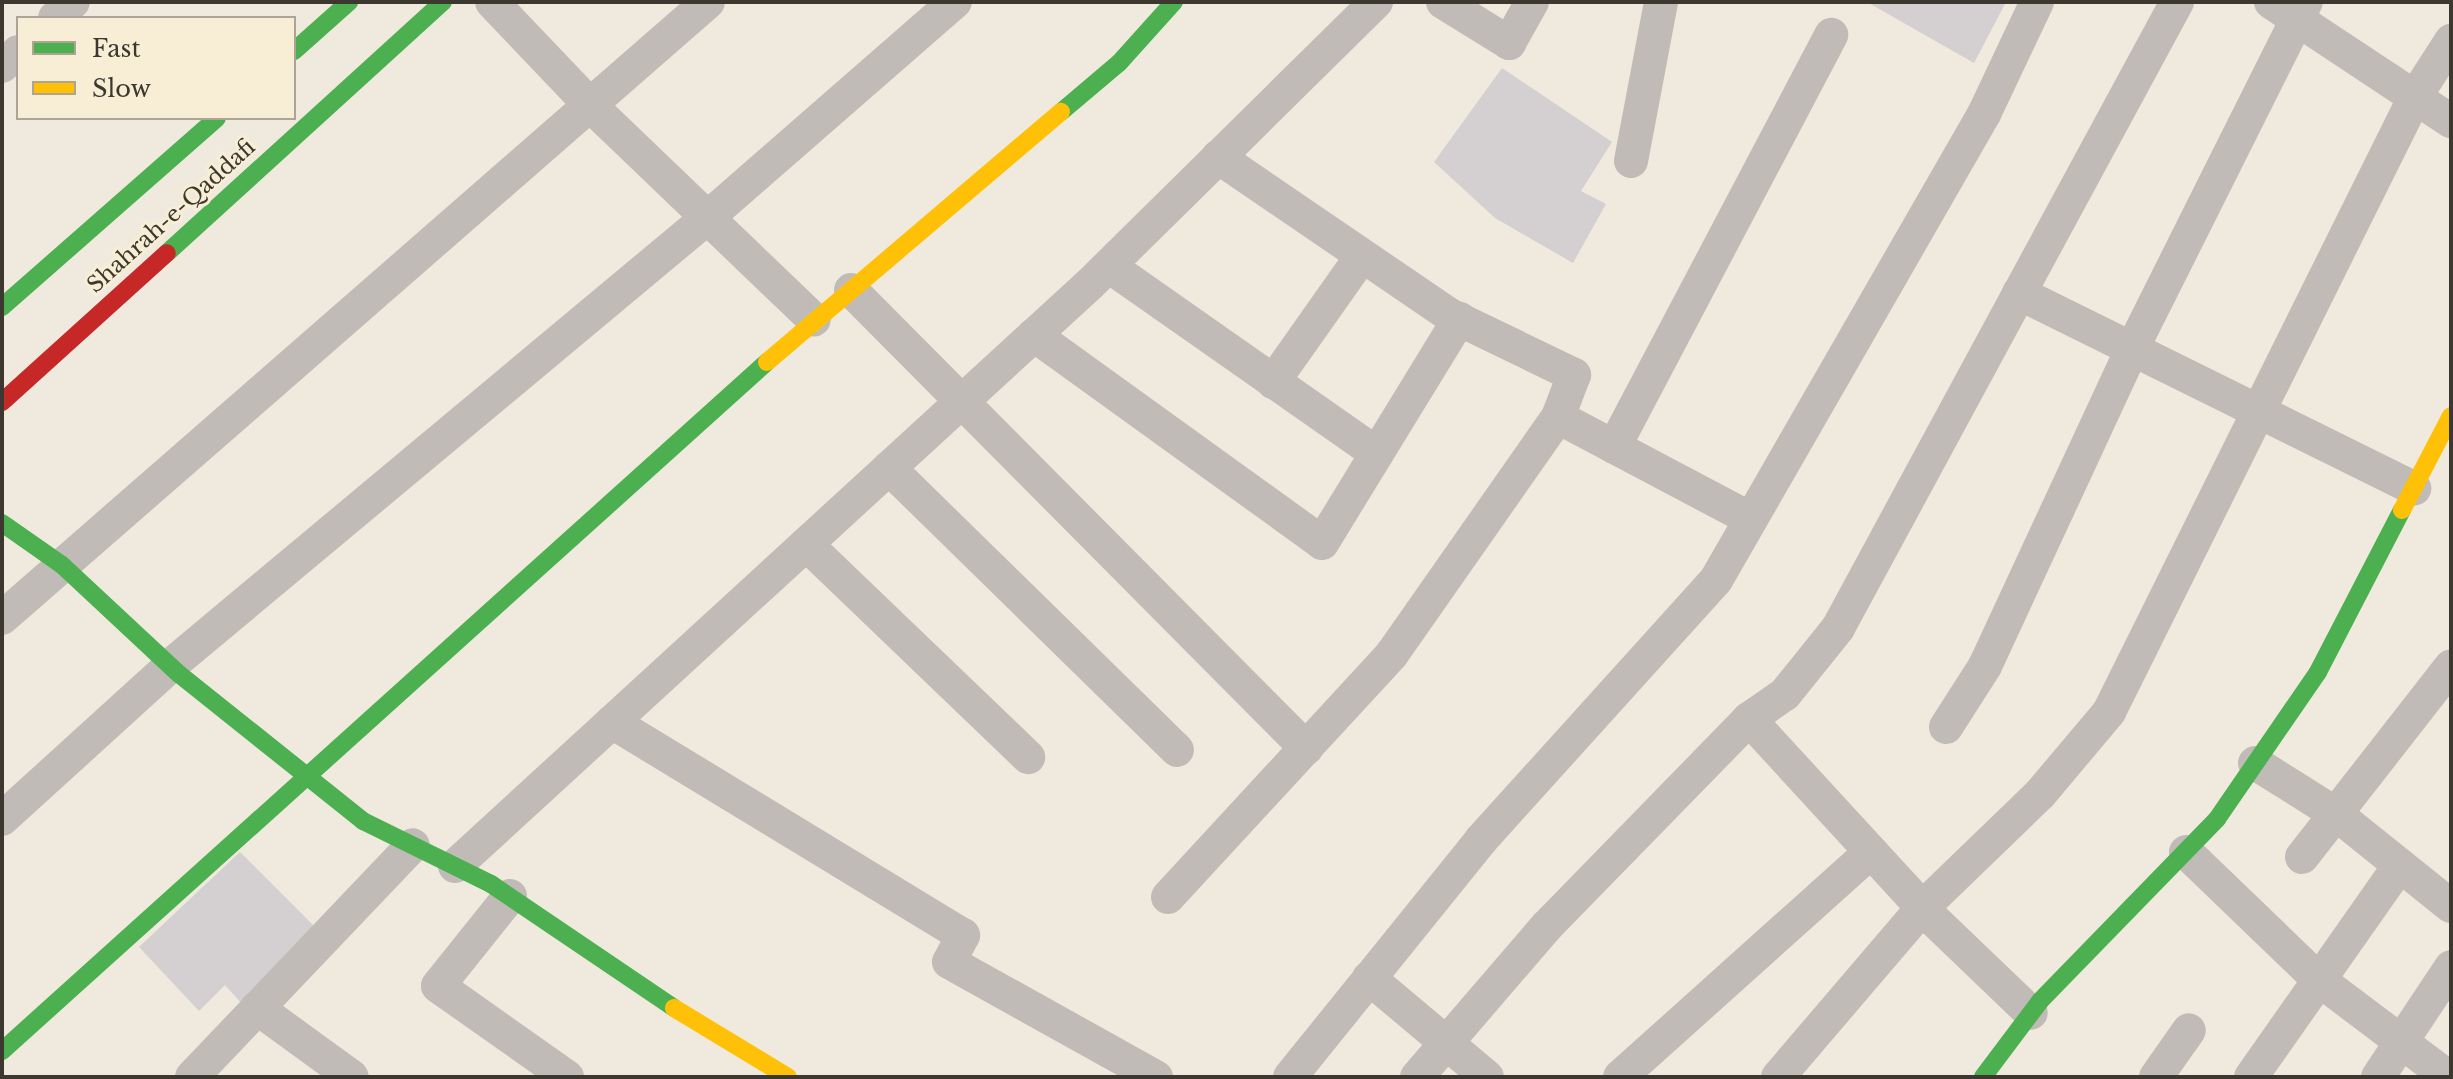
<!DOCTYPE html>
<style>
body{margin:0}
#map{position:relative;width:2453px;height:1079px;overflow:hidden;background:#efeadd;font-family:"Libre Baskerville",serif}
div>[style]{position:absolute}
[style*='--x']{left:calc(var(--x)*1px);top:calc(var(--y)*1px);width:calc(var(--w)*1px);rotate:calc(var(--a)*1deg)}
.building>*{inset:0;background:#d4cfd0}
.street>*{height:34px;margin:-17px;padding:0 17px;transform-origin:17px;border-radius:17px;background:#c1bbb7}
.fast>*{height:18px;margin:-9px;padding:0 9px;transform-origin:9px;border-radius:9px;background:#4caf50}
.slow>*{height:18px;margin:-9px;padding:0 9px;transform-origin:9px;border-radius:9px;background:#ffc107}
.jam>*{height:18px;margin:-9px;padding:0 9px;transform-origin:9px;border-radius:9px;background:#c62828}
span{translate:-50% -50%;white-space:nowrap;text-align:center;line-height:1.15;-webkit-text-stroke:6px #f7eed5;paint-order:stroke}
.street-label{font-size:22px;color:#3c382f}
.frame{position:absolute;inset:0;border:4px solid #3c382f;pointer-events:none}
.legend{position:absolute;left:16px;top:16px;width:280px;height:104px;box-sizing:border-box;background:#f7eed5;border:2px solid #aca593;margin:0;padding:10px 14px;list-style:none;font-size:24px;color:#3c382f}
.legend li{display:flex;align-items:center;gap:16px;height:40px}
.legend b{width:40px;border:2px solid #aca593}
</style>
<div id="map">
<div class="building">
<div style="clip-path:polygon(1867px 2px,2006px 2px,1974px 63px)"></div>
<div style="clip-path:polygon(1502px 68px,1612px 142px,1581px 191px,1606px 204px,1573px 263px,1495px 218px,1434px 162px)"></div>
<div style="clip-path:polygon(240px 852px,320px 932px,243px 1005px,225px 985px,199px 1011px,139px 947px)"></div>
</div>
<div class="street">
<div style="--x:492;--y:2;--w:142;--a:46.4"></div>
<div style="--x:590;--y:105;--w:310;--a:43.8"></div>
<div style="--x:1443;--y:2;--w:78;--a:31.8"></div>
<div style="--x:1509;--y:43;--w:47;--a:-60.7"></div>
<div style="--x:2271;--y:2;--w:216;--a:33.5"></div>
<div style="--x:55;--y:18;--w:24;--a:-42"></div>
<div style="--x:2;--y:66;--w:21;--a:-41"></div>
<div style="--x:1218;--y:157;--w:281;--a:34.3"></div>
<div style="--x:1450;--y:315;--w:138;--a:25.8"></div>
<div style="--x:1574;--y:375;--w:45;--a:110.9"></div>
<div style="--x:1558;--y:417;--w:218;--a:27.9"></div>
<div style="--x:1631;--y:161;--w:162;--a:-79.3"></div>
<div style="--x:1109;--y:266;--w:327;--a:35"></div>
<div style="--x:851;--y:290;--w:646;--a:45.19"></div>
<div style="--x:2019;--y:293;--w:441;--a:26.3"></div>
<div style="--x:1034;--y:335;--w:355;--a:35.8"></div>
<div style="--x:1322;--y:543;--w:263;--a:-58.5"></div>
<div style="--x:1273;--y:382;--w:154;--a:-54.8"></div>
<div style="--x:1614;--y:447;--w:466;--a:-62.2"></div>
<div style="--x:889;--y:468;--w:403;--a:44.4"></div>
<div style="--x:806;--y:544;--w:308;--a:43.8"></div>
<div style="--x:2;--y:618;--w:937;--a:-41.11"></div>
<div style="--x:1749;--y:719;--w:273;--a:47.4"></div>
<div style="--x:1934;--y:920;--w:134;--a:43.8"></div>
<div style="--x:612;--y:722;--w:411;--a:31.3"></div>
<div style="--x:963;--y:935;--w:30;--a:117"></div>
<div style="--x:949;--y:962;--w:237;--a:29.1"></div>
<div style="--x:1946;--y:727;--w:72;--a:-57.4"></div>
<div style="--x:1985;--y:666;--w:349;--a:-65.1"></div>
<div style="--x:2132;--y:349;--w:388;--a:-63.4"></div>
<div style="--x:2255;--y:763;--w:96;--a:32.2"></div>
<div style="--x:2336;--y:814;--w:147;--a:38.7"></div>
<div style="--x:2;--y:819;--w:227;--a:-42.3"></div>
<div style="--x:170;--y:666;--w:699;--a:-39.84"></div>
<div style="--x:707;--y:218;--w:329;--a:-41.1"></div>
<div style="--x:2186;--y:852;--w:183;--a:43.9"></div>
<div style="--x:2318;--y:979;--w:163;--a:37"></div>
<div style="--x:2302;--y:857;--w:242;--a:-52"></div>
<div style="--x:455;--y:866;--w:861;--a:-42.51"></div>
<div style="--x:1090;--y:284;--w:402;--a:-44.6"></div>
<div style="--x:510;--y:896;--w:115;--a:128.7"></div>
<div style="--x:438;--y:986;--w:158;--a:35.2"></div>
<div style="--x:1168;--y:897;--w:330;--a:-47.3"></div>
<div style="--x:1392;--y:654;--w:289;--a:-55"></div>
<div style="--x:1369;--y:978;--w:154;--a:40"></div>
<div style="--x:257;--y:1008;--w:117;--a:36"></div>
<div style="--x:192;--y:1077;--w:320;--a:-46.4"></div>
<div style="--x:1290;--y:1077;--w:304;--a:-51.1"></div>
<div style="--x:1481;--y:840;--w:350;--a:-47.9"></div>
<div style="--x:1716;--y:580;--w:538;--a:-60.1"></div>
<div style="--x:1984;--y:114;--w:124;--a:-64.7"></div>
<div style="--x:1417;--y:1077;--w:199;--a:-49.3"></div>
<div style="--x:1547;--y:926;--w:289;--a:-45.7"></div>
<div style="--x:1749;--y:719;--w:44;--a:-34.8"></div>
<div style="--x:1785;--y:694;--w:85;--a:-51.2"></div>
<div style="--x:1838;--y:628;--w:712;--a:-61.56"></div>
<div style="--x:1620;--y:1077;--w:337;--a:-41.9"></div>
<div style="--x:1778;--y:1077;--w:223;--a:-49.5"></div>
<div style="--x:1923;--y:907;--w:163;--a:-44"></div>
<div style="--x:2040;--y:794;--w:107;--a:-49.9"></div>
<div style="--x:2109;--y:712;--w:687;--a:-63.55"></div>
<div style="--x:2415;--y:97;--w:67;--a:-57.3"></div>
<div style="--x:2156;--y:1077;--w:57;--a:-54.9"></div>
<div style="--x:2251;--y:1077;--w:259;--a:-54.9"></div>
<div style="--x:2378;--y:1077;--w:132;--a:-56.4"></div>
</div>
<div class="fast">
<div style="--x:294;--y:51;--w:74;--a:-41.7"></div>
<div style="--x:1061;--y:112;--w:76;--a:-40.2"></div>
<div style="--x:1119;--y:63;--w:82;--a:-48"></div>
<div style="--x:167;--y:253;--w:373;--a:-42.3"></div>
<div style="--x:2;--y:307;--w:286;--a:-41.3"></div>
<div style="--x:2;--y:523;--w:73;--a:35"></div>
<div style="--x:62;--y:565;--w:160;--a:43"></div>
<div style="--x:179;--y:674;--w:236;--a:38.6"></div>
<div style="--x:363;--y:821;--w:143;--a:26.2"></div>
<div style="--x:491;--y:884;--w:221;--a:34.1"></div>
<div style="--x:2;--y:1051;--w:1030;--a:-42.01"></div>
<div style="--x:1983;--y:1077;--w:95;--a:-53.1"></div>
<div style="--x:2040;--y:1001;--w:254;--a:-45.8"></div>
<div style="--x:2217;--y:819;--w:178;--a:-55.5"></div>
<div style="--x:2318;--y:672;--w:182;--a:-62.6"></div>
</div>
<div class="slow">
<div style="--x:767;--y:362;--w:386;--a:-40.4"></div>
<div style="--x:2402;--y:510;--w:106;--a:-62.5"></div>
<div style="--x:674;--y:1008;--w:133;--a:31.2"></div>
</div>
<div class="jam">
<div style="--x:2;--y:402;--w:222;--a:-42.1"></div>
</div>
<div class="street-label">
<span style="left:171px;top:216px;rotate:-42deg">Shahrah-e-Qaddafi</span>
</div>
<div class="frame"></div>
<ul class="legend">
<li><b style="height:10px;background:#4caf50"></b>Fast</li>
<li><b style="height:10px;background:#ffc107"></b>Slow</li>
</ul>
</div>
